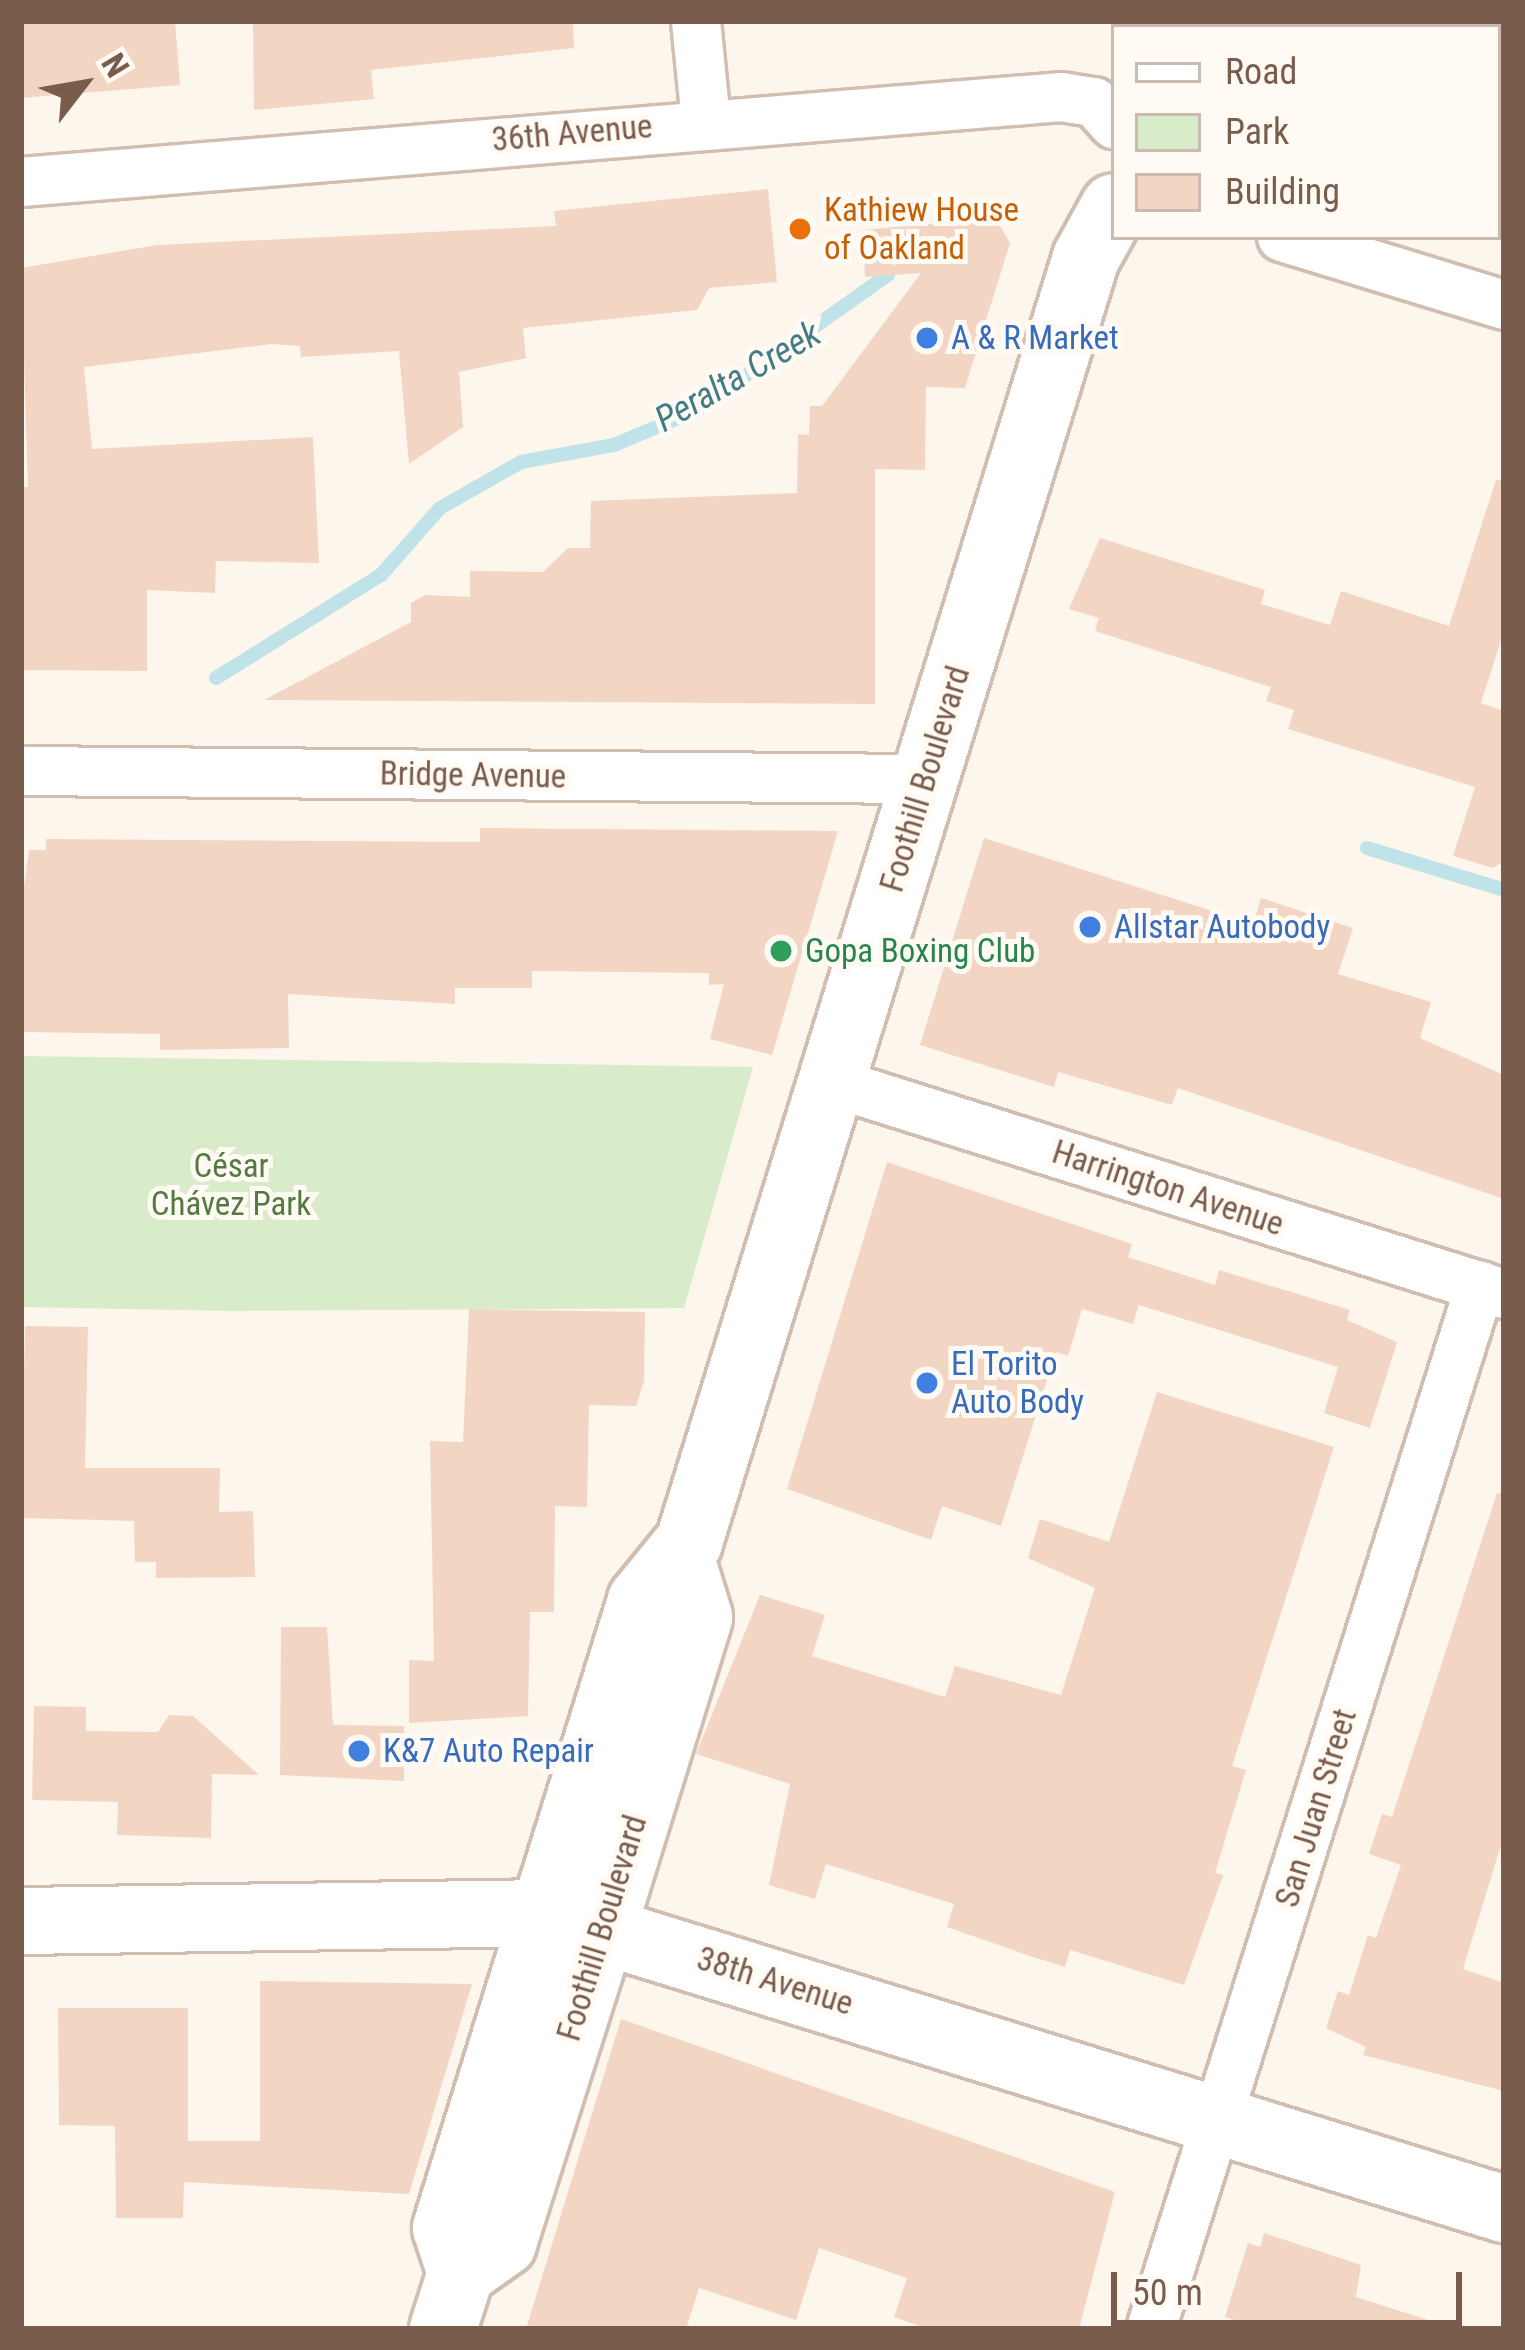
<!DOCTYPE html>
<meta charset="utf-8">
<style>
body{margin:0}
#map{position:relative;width:1525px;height:2350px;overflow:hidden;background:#fdf6ec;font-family:"Roboto Condensed",sans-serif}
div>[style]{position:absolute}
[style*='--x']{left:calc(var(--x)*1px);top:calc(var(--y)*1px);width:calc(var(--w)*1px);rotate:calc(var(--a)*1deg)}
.green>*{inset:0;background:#d8ecc9}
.stream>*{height:14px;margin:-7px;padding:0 7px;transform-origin:7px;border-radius:7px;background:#bfe3e8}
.building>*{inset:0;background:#f3d5c3}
.roads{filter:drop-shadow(3px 0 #d1beb0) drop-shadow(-3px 0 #d1beb0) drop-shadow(0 3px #d1beb0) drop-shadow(0 -3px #d1beb0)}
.street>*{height:48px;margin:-24px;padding:0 24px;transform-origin:24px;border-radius:24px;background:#fff}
.secondary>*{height:66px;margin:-33px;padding:0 33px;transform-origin:33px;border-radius:33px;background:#fff}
.dots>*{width:33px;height:33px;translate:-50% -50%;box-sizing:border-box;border:6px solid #fffaf3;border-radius:50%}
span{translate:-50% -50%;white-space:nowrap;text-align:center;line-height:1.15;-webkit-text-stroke:10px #fffaf3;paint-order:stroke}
.street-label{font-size:33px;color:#7a5c4d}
.food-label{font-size:33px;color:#c56008}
.left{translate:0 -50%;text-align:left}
.shop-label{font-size:33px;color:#366cbe}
.leisure-label{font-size:33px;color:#27864d}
.park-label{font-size:33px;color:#537a41}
.water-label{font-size:36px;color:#437c86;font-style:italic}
.frame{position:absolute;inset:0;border:24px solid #7a5c4d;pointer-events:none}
.legend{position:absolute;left:1111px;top:24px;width:390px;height:216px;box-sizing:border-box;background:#fffaf3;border:3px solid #cabbb1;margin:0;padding:15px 21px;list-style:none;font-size:36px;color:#7a5c4d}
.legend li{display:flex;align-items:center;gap:24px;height:60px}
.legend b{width:60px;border:3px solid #cabbb1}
.north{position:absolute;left:24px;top:24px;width:120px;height:120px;-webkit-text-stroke:9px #fffaf3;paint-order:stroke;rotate:59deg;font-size:33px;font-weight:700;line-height:48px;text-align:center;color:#7a5c4d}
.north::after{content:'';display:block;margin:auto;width:42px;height:54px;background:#7a5c4d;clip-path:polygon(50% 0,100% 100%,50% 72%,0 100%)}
.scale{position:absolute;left:1111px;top:2272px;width:351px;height:54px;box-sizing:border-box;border:6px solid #7a5c4d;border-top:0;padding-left:15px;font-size:36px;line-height:42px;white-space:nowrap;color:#7a5c4d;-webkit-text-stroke:9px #fffaf3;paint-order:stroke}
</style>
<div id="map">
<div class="green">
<div style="clip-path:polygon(21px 1056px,753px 1067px,684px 1308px,235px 1311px,21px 1307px)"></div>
</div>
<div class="stream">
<div style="--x:216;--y:678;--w:195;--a:-32"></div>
<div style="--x:381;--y:575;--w:89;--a:-48.6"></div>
<div style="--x:440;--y:508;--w:93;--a:-29.6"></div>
<div style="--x:521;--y:462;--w:95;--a:-10.4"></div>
<div style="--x:614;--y:445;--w:90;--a:-22.9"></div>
<div style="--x:697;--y:410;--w:234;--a:-35.3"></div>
<div style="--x:1367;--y:848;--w:143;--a:17"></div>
</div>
<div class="building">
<div style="clip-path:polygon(21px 21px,175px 21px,180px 85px,21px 98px)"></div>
<div style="clip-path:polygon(253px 21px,573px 21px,574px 48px,371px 70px,374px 99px,254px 110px)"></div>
<div style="clip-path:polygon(768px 189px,777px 282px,709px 288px,697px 310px,523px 328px,526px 358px,459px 372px,463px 427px,409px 464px,399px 351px,301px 357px,300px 346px,272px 344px,84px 367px,92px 449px,313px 437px,319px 563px,216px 561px,215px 593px,147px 590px,147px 671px,21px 670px,21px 487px,28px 487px,21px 268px,157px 245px,556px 226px,554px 211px)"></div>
<div style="clip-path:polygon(996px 218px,1010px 243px,965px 388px,926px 387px,925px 470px,875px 469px,875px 704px,264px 700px,411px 622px,411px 603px,425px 595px,470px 597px,470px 571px,543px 572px,568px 548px,590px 548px,591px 501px,797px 493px,798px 434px,809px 435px,810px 406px,822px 406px,921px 273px,865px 277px,863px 230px)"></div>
<div style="clip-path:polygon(1496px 480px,1504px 481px,1504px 631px,1481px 703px,1504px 711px,1504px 861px,1493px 868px,1453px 856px,1475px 787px,1288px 729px,1294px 710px,1266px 701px,1271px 687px,1095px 631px,1099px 618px,1069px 609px,1100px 538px,1265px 590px,1261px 604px,1330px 625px,1341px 591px,1449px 626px)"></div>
<div style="clip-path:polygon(480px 828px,838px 831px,772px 1055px,710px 1039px,724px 984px,709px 985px,709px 973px,532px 971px,532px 988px,455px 988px,455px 1004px,288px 994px,289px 1048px,160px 1050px,160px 1034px,21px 1032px,21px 908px,29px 850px,46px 850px,46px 839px,480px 842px)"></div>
<div style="clip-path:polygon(984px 838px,1253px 924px,1261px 898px,1353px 928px,1338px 974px,1431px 1002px,1420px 1038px,1504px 1075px,1504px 1199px,1178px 1088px,1172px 1105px,1058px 1072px,1054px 1087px,920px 1045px)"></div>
<div style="clip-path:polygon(887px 1162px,1132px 1244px,1128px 1257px,1215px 1285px,1219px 1270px,1350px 1310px,1347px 1320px,1397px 1342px,1370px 1428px,1324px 1413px,1338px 1367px,1139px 1305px,1133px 1324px,1082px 1309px,1068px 1356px,1056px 1352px,1001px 1526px,942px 1506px,931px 1540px,787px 1489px)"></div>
<div style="clip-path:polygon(469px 1309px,645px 1312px,644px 1381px,636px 1406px,589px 1405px,587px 1507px,555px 1506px,554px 1612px,530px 1612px,528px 1716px,409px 1723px,409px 1660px,434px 1661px,430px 1441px,463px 1442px)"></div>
<div style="clip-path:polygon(25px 1326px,88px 1327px,85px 1468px,220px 1468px,219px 1512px,253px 1511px,255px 1577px,156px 1578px,156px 1562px,135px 1562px,134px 1521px,21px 1518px)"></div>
<div style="clip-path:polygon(1157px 1392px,1334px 1447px,1232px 1766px,1246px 1770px,1215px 1873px,1223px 1875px,1184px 1985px,1070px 1950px,1065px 1967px,1027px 1955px,947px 1927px,954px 1904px,826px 1864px,815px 1899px,769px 1885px,790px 1784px,696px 1754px,760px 1595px,825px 1615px,812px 1656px,945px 1697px,955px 1666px,1061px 1695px,1095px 1588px,1028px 1558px,1040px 1519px,1109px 1542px)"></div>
<div style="clip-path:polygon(1497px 1493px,1504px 1494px,1504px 1835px,1463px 1969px,1504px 1983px,1504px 2091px,1363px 2055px,1366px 2047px,1326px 2028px,1338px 1991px,1349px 1995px,1368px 1935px,1376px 1938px,1401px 1865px,1369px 1854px,1382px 1814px,1392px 1817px)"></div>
<div style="clip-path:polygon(281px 1627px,327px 1627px,333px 1725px,404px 1726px,404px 1781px,280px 1775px)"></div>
<div style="clip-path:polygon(34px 1706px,86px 1707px,86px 1731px,158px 1732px,169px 1715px,193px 1716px,259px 1775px,212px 1774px,211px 1838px,117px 1835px,118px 1802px,32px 1800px)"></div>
<div style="clip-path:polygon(260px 1981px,472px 1984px,409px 2194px,184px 2182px,183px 2218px,116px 2218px,115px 2126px,59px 2125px,58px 2008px,188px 2008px,188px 2141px,260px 2141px)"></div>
<div style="clip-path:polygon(621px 2019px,1115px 2192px,1079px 2329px,928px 2329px,894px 2317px,907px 2278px,819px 2248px,796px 2320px,699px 2288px,686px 2329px,526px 2329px)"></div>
<div style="clip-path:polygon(1264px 2233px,1361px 2265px,1356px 2297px,1431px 2321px,1430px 2329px,1264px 2329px,1225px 2317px,1248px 2243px,1260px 2247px)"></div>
</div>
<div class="roads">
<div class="street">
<div style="--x:696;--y:21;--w:100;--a:84.3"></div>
<div style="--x:21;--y:182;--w:1043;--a:-4.67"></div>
<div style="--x:1061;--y:97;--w:33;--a:9"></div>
<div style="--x:1094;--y:102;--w:30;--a:48"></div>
<div style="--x:1282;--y:237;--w:232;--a:17"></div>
<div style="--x:21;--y:771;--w:904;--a:0.51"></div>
<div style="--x:831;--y:1082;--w:706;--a:17.48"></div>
<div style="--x:1151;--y:2329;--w:1094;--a:-72.49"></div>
</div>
<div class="secondary">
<div style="--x:1274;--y:27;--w:8;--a:-45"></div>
<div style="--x:21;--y:1921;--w:524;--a:-0.87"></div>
<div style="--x:545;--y:1913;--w:1004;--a:17.15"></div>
<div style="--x:461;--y:2273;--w:52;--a:-35.5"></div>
<div style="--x:503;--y:2243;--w:330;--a:-72.4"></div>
<div style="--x:603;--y:1928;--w:325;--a:-72.8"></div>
<div style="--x:699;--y:1617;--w:58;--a:-107.2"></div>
<div style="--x:443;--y:2329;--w:59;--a:-72.2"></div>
<div style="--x:461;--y:2273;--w:47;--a:-108.4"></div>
<div style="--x:446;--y:2228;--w:657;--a:-72.72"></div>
<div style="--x:641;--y:1601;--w:76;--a:-50.9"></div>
<div style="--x:689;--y:1542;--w:1344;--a:-72.82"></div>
<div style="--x:1086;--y:258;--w:58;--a:-61.2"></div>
</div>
</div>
<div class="dots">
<div style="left:800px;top:229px;background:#e8710a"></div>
<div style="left:927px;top:338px;background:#3f7fe0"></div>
<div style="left:1090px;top:927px;background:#3f7fe0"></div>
<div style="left:781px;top:951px;background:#2e9e5b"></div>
<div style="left:927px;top:1383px;background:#3f7fe0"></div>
<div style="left:359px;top:1751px;background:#3f7fe0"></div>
</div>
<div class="street-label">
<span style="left:572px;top:133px;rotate:-5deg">36th Avenue</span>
<span style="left:473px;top:775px;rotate:1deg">Bridge Avenue</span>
<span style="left:925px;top:779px;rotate:-73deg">Foothill Boulevard</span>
<span style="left:1168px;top:1188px;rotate:18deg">Harrington Avenue</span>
<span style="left:1316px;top:1808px;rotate:-73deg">San Juan Street</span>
<span style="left:602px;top:1928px;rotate:-73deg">Foothill Boulevard</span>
<span style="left:775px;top:1981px;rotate:17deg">38th Avenue</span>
</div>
<div class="food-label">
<span class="left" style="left:824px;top:229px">Kathiew House<br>of Oakland</span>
</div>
<div class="shop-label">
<span class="left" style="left:951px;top:338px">A &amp; R Market</span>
<span class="left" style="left:1114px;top:927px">Allstar Autobody</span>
<span class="left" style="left:951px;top:1383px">El Torito<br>Auto Body</span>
<span class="left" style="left:383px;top:1751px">K&amp;7 Auto Repair</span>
</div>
<div class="leisure-label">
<span class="left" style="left:805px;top:951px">Gopa Boxing Club</span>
</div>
<div class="park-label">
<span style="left:231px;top:1185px">César<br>Chávez Park</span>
</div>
<div class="water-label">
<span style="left:738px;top:377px;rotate:-30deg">Peralta Creek</span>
</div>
<div class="frame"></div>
<ul class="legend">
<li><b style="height:15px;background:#fff"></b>Road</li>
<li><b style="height:33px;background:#d8ecc9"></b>Park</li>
<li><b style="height:33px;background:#f3d5c3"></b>Building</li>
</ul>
<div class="north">N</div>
<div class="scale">50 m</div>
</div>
